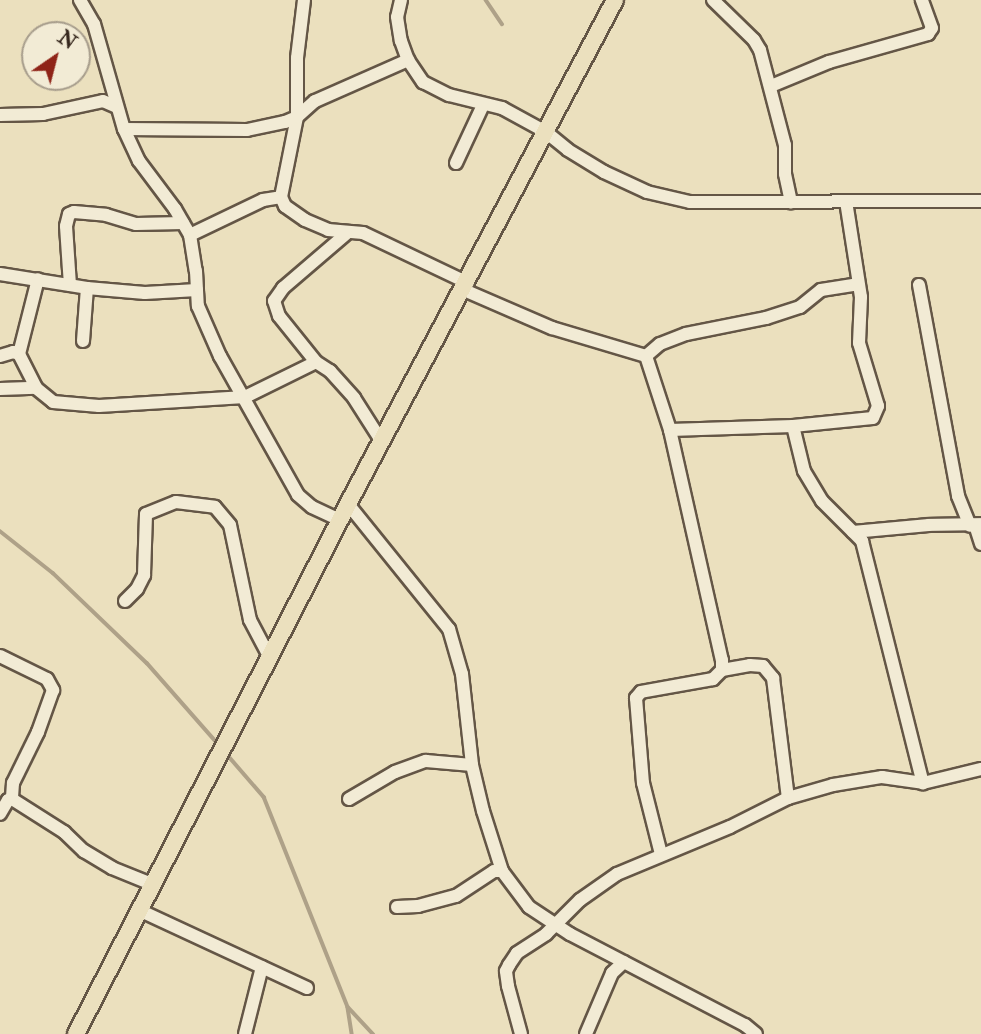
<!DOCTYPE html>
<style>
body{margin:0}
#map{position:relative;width:981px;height:1034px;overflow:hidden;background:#ebe0be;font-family:"IM FELL Double Pica",serif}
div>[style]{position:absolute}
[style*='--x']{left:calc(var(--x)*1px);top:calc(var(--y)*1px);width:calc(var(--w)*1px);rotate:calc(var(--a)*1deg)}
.stream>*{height:3.5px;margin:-1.75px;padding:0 1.75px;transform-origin:1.75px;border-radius:1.75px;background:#aea188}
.roads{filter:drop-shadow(2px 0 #645646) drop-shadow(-2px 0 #645646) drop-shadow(0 2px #645646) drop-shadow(0 -2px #645646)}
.minor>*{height:12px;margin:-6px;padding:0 6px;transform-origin:6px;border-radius:6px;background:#f2ebd5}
.major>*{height:16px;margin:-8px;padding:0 8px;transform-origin:8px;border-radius:8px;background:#ebe0be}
span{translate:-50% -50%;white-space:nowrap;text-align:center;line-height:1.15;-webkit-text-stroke:5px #f2ebd5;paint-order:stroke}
.north{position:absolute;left:21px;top:21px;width:70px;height:70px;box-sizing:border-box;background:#f2ebd5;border:2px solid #a79d8c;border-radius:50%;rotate:35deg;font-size:19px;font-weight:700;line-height:28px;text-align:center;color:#37281e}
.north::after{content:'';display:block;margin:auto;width:24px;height:32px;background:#8f2418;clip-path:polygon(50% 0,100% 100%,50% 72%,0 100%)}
</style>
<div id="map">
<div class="stream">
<div style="--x:486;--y:0;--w:29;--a:56"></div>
<div style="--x:0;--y:531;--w:68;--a:38.4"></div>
<div style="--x:53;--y:573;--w:130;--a:43.8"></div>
<div style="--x:147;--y:663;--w:111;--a:48.7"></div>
<div style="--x:225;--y:752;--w:60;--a:49.1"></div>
<div style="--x:264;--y:797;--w:226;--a:68.2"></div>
<div style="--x:348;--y:1007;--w:37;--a:47"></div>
<div style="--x:348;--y:1008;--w:26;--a:81"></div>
</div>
<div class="roads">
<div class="minor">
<div style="--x:80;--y:0;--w:28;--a:60"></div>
<div style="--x:94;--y:24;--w:109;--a:74.1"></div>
<div style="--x:124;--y:129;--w:35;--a:65"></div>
<div style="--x:139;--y:161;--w:60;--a:53.1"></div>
<div style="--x:175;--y:209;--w:30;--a:60"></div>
<div style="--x:190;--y:235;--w:36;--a:81"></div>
<div style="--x:196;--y:271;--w:35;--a:87"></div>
<div style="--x:198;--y:306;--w:55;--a:66.3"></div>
<div style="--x:220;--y:356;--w:159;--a:60.7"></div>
<div style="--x:298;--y:495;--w:18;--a:41"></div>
<div style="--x:312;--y:507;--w:31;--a:25"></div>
<div style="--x:304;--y:0;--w:58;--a:96.9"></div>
<div style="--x:297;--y:58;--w:59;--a:90"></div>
<div style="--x:297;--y:117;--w:82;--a:101.3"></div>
<div style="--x:281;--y:197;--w:10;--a:66"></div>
<div style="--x:285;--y:206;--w:24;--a:35"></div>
<div style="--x:305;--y:220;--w:25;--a:23"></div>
<div style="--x:328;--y:230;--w:35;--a:5"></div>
<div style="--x:363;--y:233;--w:116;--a:25.5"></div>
<div style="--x:401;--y:0;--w:17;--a:103"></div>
<div style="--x:397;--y:17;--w:24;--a:81"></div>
<div style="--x:401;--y:41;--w:20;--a:70"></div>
<div style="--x:408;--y:60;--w:27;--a:56"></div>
<div style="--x:423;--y:82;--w:29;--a:27"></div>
<div style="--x:449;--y:95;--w:55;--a:13.8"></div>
<div style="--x:502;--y:108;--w:50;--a:28.6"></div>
<div style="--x:546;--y:132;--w:28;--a:39"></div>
<div style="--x:568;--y:150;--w:42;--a:31.4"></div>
<div style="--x:604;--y:172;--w:47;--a:24.9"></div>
<div style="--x:647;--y:192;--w:44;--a:13.1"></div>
<div style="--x:690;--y:202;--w:291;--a:-0.2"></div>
<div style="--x:713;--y:0;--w:57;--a:44.3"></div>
<div style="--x:754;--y:40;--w:12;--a:59"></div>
<div style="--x:760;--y:50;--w:98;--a:75.3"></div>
<div style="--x:785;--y:145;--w:29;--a:90"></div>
<div style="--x:785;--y:174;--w:29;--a:78"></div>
<div style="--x:771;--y:86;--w:63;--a:-22.5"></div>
<div style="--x:829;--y:62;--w:103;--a:-15.8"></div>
<div style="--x:928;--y:34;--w:7;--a:-56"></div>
<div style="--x:932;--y:28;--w:30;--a:-110"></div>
<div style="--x:0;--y:115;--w:43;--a:-1.3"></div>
<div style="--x:43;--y:114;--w:61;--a:-12.2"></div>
<div style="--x:103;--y:101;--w:15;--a:23"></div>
<div style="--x:124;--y:129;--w:123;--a:0.5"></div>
<div style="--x:247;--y:130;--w:39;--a:-12"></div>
<div style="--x:285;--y:122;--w:13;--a:-23"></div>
<div style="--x:297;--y:117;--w:24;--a:-42"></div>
<div style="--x:315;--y:101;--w:102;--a:-23.8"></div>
<div style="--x:456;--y:163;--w:64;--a:-65"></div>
<div style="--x:190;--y:235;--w:81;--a:-25.6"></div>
<div style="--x:263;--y:200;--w:18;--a:-9"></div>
<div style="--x:0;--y:274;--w:88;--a:9.1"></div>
<div style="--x:87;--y:288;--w:58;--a:4.9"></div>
<div style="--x:145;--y:293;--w:52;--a:-3.3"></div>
<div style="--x:70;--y:285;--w:59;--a:-93.9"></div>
<div style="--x:66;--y:226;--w:12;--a:-76"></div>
<div style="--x:69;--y:214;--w:5;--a:-22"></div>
<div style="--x:74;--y:212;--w:32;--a:5"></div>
<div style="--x:106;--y:215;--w:31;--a:17"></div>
<div style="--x:136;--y:224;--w:47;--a:-1.2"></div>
<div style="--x:919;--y:285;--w:215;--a:79.5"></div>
<div style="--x:958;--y:496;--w:32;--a:68"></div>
<div style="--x:464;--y:290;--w:96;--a:23.4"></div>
<div style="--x:552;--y:328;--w:98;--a:16.6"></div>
<div style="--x:83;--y:341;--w:53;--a:-85.7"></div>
<div style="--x:19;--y:354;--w:77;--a:-75.8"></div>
<div style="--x:0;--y:356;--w:14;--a:-17"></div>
<div style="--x:13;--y:352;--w:6;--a:18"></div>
<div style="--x:19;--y:354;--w:38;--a:63"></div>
<div style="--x:36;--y:388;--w:22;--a:39"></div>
<div style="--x:53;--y:402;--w:46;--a:5"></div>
<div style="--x:99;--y:406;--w:146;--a:-3.5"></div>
<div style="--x:245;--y:397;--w:79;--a:-26.2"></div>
<div style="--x:316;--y:362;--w:17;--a:33"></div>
<div style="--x:330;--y:371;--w:36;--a:48"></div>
<div style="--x:354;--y:398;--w:52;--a:57.5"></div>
<div style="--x:646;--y:356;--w:78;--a:72"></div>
<div style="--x:670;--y:430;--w:236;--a:77.3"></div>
<div style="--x:722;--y:660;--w:10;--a:90"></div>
<div style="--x:722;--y:670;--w:13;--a:135"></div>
<div style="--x:713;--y:679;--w:73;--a:169.8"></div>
<div style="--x:641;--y:692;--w:8;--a:130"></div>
<div style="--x:636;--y:698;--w:85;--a:85.3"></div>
<div style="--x:643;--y:783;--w:73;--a:75.8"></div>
<div style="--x:646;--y:356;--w:18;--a:-41"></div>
<div style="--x:660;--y:344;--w:28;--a:-21"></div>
<div style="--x:686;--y:334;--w:82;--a:-11.3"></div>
<div style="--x:766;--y:318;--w:36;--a:-18"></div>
<div style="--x:800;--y:307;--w:27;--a:-39"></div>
<div style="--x:821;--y:290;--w:37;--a:-9"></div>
<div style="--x:316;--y:362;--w:59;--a:-128.8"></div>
<div style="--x:279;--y:316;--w:16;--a:-108"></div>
<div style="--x:274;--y:301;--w:16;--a:-55"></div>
<div style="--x:283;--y:288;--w:83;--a:-40.6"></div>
<div style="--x:0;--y:389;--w:36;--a:-2"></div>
<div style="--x:793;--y:426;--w:46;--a:76.3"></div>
<div style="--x:804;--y:471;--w:35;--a:59"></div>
<div style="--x:822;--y:501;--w:57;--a:45"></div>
<div style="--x:862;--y:541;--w:250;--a:75.9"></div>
<div style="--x:670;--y:430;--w:123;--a:-1.9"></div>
<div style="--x:793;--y:426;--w:80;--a:-5.7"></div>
<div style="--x:873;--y:418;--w:13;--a:-67"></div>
<div style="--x:878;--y:406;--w:66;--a:-106.8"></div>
<div style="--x:859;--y:343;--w:46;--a:-87.5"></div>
<div style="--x:861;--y:297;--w:97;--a:-98.9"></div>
<div style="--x:348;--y:504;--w:161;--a:51.1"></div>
<div style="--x:449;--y:629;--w:47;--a:73.9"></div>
<div style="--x:462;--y:674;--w:92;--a:83.7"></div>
<div style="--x:472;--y:765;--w:47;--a:76.6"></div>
<div style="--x:483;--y:811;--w:63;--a:72.4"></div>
<div style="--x:502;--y:871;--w:45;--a:53.1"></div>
<div style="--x:529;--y:907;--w:49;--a:33.4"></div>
<div style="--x:570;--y:934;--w:197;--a:27.5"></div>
<div style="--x:745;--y:1025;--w:14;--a:39"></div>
<div style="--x:975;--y:525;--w:20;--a:72"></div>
<div style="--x:853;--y:532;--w:76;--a:-5.3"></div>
<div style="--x:929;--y:525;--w:52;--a:-1.1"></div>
<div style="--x:125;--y:601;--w:17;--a:-45"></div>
<div style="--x:137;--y:589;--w:16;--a:-63"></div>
<div style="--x:144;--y:575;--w:61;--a:-88.1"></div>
<div style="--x:146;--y:514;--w:32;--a:-22"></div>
<div style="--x:176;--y:502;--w:39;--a:7"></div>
<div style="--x:215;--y:507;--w:23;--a:50"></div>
<div style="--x:230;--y:525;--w:97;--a:78.1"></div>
<div style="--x:250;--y:620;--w:43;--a:62.2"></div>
<div style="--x:0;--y:656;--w:52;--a:26.1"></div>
<div style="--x:47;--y:679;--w:13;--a:61"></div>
<div style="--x:53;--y:690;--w:45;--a:109.7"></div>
<div style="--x:38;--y:732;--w:57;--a:116.1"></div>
<div style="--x:13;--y:783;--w:16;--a:94"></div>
<div style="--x:12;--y:799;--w:4;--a:166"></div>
<div style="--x:8;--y:800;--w:16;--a:120"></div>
<div style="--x:722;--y:670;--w:28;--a:-10"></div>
<div style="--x:750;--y:665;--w:13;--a:4"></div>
<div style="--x:763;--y:666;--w:16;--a:50"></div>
<div style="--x:773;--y:678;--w:121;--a:82.9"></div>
<div style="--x:12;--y:799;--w:62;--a:32.4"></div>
<div style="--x:64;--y:832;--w:28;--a:44"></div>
<div style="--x:84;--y:851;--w:33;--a:31"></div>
<div style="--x:112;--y:868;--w:45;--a:22"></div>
<div style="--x:349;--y:799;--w:53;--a:-30.4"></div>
<div style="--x:395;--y:772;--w:33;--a:-20"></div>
<div style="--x:426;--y:761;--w:46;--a:5"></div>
<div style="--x:397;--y:907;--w:21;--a:-3"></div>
<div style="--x:418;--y:906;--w:39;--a:-15"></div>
<div style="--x:456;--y:896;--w:45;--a:-33.3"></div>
<div style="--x:494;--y:871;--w:8;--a:0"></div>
<div style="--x:141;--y:911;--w:183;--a:24.9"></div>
<div style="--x:245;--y:1034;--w:69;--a:-75.8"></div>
<div style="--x:521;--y:1034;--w:50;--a:-105.2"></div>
<div style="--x:508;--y:986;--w:15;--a:-98"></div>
<div style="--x:506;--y:971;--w:7;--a:-63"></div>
<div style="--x:509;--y:965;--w:14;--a:-56"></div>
<div style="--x:517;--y:953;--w:35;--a:-33"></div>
<div style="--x:546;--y:934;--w:48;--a:-45"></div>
<div style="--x:580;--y:900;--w:45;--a:-35.1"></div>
<div style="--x:617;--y:874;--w:122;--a:-22.6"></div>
<div style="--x:730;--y:827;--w:65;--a:-26.6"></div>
<div style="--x:788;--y:798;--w:47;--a:-16.1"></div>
<div style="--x:833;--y:785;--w:50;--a:-9.3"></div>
<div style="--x:882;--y:777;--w:41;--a:8.3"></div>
<div style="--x:923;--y:783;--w:60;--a:-13.6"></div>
<div style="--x:586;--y:1034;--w:66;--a:-66.9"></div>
<div style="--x:612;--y:973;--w:16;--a:-43"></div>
</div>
<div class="major">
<div style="--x:76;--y:1034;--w:596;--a:-62.83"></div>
<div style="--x:348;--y:504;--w:570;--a:-62.09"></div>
</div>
</div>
<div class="north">N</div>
</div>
